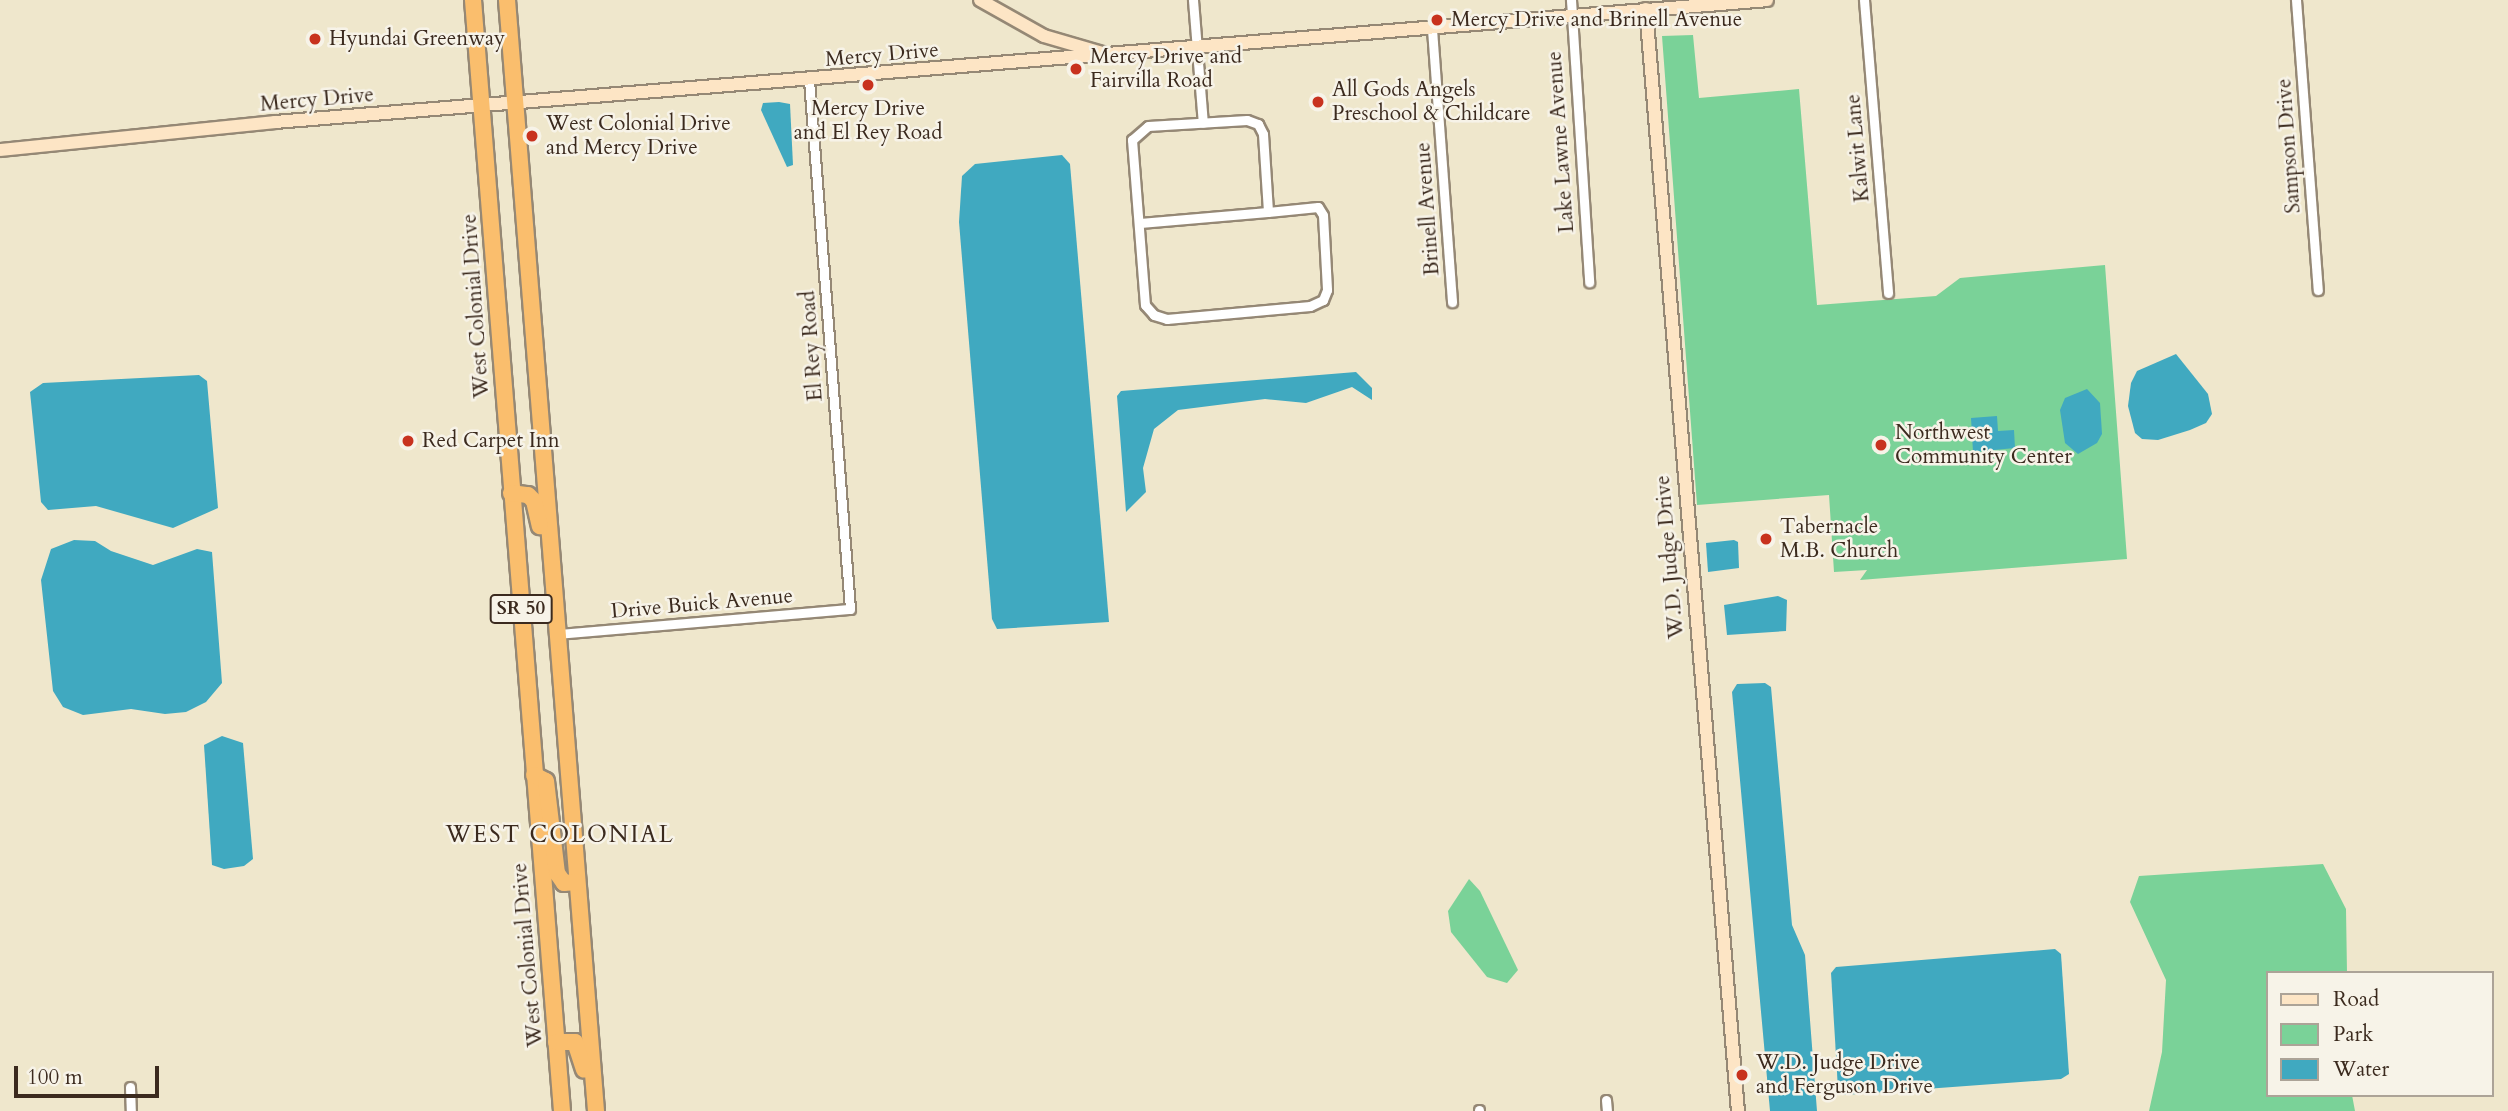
<!DOCTYPE html>
<style>
body{margin:0}
#map{position:relative;width:2508px;height:1111px;overflow:hidden;background:#efe7cc;font-family:Cardo,serif}
div>[style]{position:absolute}
[style*='--x']{left:calc(var(--x)*1px);top:calc(var(--y)*1px);width:calc(var(--w)*1px);rotate:calc(var(--a)*1deg)}
.green>*{inset:0;background:#7ad298}
.water>*{inset:0;background:#40a9c0}
.roads{filter:drop-shadow(2px 0 #958875) drop-shadow(-2px 0 #958875) drop-shadow(0 2px #958875) drop-shadow(0 -2px #958875)}
.street>*{height:9px;margin:-4.5px;padding:0 4.5px;transform-origin:4.5px;border-radius:4.5px;background:#fff}
.secondary>*{height:12px;margin:-6px;padding:0 6px;transform-origin:6px;border-radius:6px;background:#fde5c5}
.highway>*{height:16px;margin:-8px;padding:0 8px;transform-origin:8px;border-radius:8px;background:#fabe6d}
.dots>*{width:19px;height:19px;translate:-50% -50%;box-sizing:border-box;border:4px solid #f7f3e8;border-radius:50%}
span{translate:-50% -50%;white-space:nowrap;text-align:center;line-height:1.15;-webkit-text-stroke:5px #f7f3e8;paint-order:stroke}
.shield-label span{padding:2px 5px;background:#f7f3e8;border:2px solid;border-radius:5px;-webkit-text-stroke-width:0}
.shield-label{font-size:19px;color:#3b2a1e;font-weight:700}
.poi-label{font-size:21px;color:#3b2a1e}
.left{translate:0 -50%;text-align:left}
.street-label{font-size:21px;color:#3b2a1e}
.neighbourhood-label{font-size:23px;color:#3b2a1e;letter-spacing:2px}
.legend{position:absolute;left:2266px;top:971px;width:228px;height:126px;box-sizing:border-box;background:#f7f3e8;border:2px solid #aca397;margin:0;padding:9px 12px;list-style:none;font-size:21px;color:#3b2a1e}
.legend li{display:flex;align-items:center;gap:14px;height:35px}
.legend b{width:35px;border:2px solid #aca397}
.scale{position:absolute;left:14px;top:1066px;width:145px;height:32px;box-sizing:border-box;border:4px solid #3b2a1e;border-top:0;padding-left:9px;font-size:21px;line-height:24px;white-space:nowrap;color:#3b2a1e;-webkit-text-stroke:5px #f7f3e8;paint-order:stroke}
</style>
<div id="map">
<div class="green">
<div style="clip-path:polygon(1693px 35px,1699px 98px,1799px 89px,1817px 305px,1936px 296px,1960px 278px,2105px 265px,2127px 559px,1860px 580px,1867px 570px,1834px 572px,1829px 495px,1697px 505px,1662px 36px)"></div>
<div style="clip-path:polygon(2323px 864px,2346px 909px,2347px 973px,2268px 973px,2268px 1095px,2352px 1095px,2355px 1111px,2149px 1111px,2162px 1052px,2166px 980px,2130px 902px,2139px 876px)"></div>
<div style="clip-path:polygon(1469px 879px,1480px 891px,1518px 970px,1507px 983px,1487px 977px,1451px 932px,1448px 911px)"></div>
</div>
<div class="water">
<div style="clip-path:polygon(779px 102px,790px 104px,793px 165px,787px 167px,761px 110px,763px 103px)"></div>
<div style="clip-path:polygon(1062px 155px,1070px 164px,1109px 622px,997px 629px,992px 619px,959px 222px,962px 176px,975px 164px)"></div>
<div style="clip-path:polygon(2176px 354px,2208px 394px,2212px 414px,2206px 423px,2190px 430px,2158px 440px,2142px 439px,2135px 433px,2128px 406px,2131px 383px,2137px 371px)"></div>
<div style="clip-path:polygon(1356px 372px,1372px 388px,1372px 400px,1352px 387px,1306px 403px,1265px 399px,1178px 410px,1154px 429px,1143px 468px,1146px 492px,1126px 512px,1117px 396px,1121px 391px)"></div>
<div style="clip-path:polygon(199px 375px,207px 381px,218px 508px,173px 528px,96px 506px,48px 510px,41px 502px,30px 392px,43px 383px)"></div>
<div style="clip-path:polygon(2087px 389px,2100px 403px,2102px 434px,2097px 443px,2078px 454px,2065px 443px,2060px 410px,2065px 398px)"></div>
<div style="clip-path:polygon(1997px 416px,1998px 431px,2014px 430px,2015px 448px,1973px 452px,1971px 418px)"></div>
<div style="clip-path:polygon(74px 540px,95px 541px,111px 551px,153px 565px,197px 549px,212px 552px,222px 683px,206px 702px,186px 712px,165px 714px,131px 709px,83px 715px,63px 707px,53px 691px,41px 580px,51px 549px)"></div>
<div style="clip-path:polygon(1734px 540px,1738px 542px,1739px 568px,1708px 572px,1706px 543px)"></div>
<div style="clip-path:polygon(1778px 596px,1787px 600px,1786px 631px,1727px 635px,1724px 605px)"></div>
<div style="clip-path:polygon(1765px 683px,1771px 687px,1792px 925px,1805px 955px,1817px 1111px,1770px 1111px,1732px 692px,1737px 684px)"></div>
<div style="clip-path:polygon(222px 736px,243px 743px,253px 859px,244px 866px,224px 869px,212px 865px,204px 745px)"></div>
<div style="clip-path:polygon(2055px 949px,2061px 954px,2069px 1074px,2061px 1079px,1844px 1095px,1838px 1089px,1831px 973px,1836px 967px)"></div>
</div>
<div class="roads">
<div class="street">
<div style="--x:1193;--y:0;--w:123;--a:85.4"></div>
<div style="--x:1571;--y:0;--w:283;--a:86.3"></div>
<div style="--x:1864;--y:0;--w:294;--a:85.3"></div>
<div style="--x:2296;--y:0;--w:291;--a:85.7"></div>
<div style="--x:1432;--y:29;--w:274;--a:85.8"></div>
<div style="--x:1140;--y:223;--w:128;--a:-4.9"></div>
<div style="--x:1268;--y:212;--w:50;--a:-5.7"></div>
<div style="--x:1318;--y:207;--w:9;--a:58"></div>
<div style="--x:1323;--y:215;--w:75;--a:86.9"></div>
<div style="--x:1327;--y:290;--w:11;--a:112"></div>
<div style="--x:1323;--y:300;--w:14;--a:155"></div>
<div style="--x:1310;--y:306;--w:144;--a:174.8"></div>
<div style="--x:1167;--y:319;--w:14;--a:-163"></div>
<div style="--x:1154;--y:315;--w:13;--a:-132"></div>
<div style="--x:1145;--y:305;--w:166;--a:-94.5"></div>
<div style="--x:1132;--y:140;--w:21;--a:-41"></div>
<div style="--x:1148;--y:126;--w:99;--a:-3.5"></div>
<div style="--x:1247;--y:120;--w:12;--a:20"></div>
<div style="--x:1258;--y:124;--w:11;--a:63"></div>
<div style="--x:1263;--y:134;--w:78;--a:86.3"></div>
<div style="--x:558;--y:634;--w:293;--a:-4.9"></div>
<div style="--x:850;--y:609;--w:531;--a:-94.43"></div>
<div style="--x:130;--y:1087;--w:24;--a:88"></div>
<div style="--x:1606;--y:1100;--w:11;--a:85"></div>
<div style="--x:1479;--y:1110;--w:1;--a:90"></div>
</div>
<div class="secondary">
<div style="--x:980;--y:0;--w:73;--a:29.4"></div>
<div style="--x:1044;--y:36;--w:60;--a:16.3"></div>
<div style="--x:1646;--y:9;--w:1106;--a:85.23"></div>
<div style="--x:0;--y:150;--w:276;--a:-5.8"></div>
<div style="--x:275;--y:122;--w:1497;--a:-4.67"></div>
</div>
<div class="highway">
<div style="--x:473;--y:0;--w:1115;--a:85.42"></div>
<div style="--x:507;--y:0;--w:1115;--a:85.42"></div>
<div style="--x:511;--y:493;--w:17;--a:7"></div>
<div style="--x:528;--y:495;--w:8;--a:45"></div>
<div style="--x:534;--y:501;--w:26;--a:77"></div>
<div style="--x:534;--y:775;--w:13;--a:27"></div>
<div style="--x:546;--y:781;--w:93;--a:83.2"></div>
<div style="--x:557;--y:873;--w:12;--a:55"></div>
<div style="--x:564;--y:883;--w:13;--a:-4"></div>
<div style="--x:556;--y:1042;--w:19;--a:0"></div>
<div style="--x:575;--y:1042;--w:29;--a:72"></div>
</div>
</div>
<div class="dots">
<div style="left:1437px;top:20px;background:#c8321e"></div>
<div style="left:315px;top:39px;background:#c8321e"></div>
<div style="left:1076px;top:69px;background:#c8321e"></div>
<div style="left:868px;top:85px;background:#c8321e"></div>
<div style="left:1318px;top:102px;background:#c8321e"></div>
<div style="left:532px;top:136px;background:#c8321e"></div>
<div style="left:408px;top:441px;background:#c8321e"></div>
<div style="left:1881px;top:445px;background:#c8321e"></div>
<div style="left:1766px;top:539px;background:#c8321e"></div>
<div style="left:1742px;top:1075px;background:#c8321e"></div>
</div>
<div class="shield-label">
<span style="left:521px;top:609px">SR 50</span>
</div>
<div class="poi-label">
<span class="left" style="left:1451px;top:20px">Mercy Drive and Brinell Avenue</span>
<span class="left" style="left:329px;top:39px">Hyundai Greenway</span>
<span class="left" style="left:1090px;top:69px">Mercy Drive and<br>Fairvilla Road</span>
<span class="left" style="left:1332px;top:102px">All Gods Angels<br>Preschool &amp; Childcare</span>
<span style="left:868px;top:121px">Mercy Drive<br>and El Rey Road</span>
<span class="left" style="left:546px;top:136px">West Colonial Drive<br>and Mercy Drive</span>
<span class="left" style="left:1895px;top:445px">Northwest<br>Community Center</span>
<span class="left" style="left:422px;top:441px">Red Carpet Inn</span>
<span class="left" style="left:1780px;top:539px">Tabernacle<br>M.B. Church</span>
<span class="left" style="left:1756px;top:1075px">W.D. Judge Drive<br>and Ferguson Drive</span>
</div>
<div class="street-label">
<span style="left:882px;top:55px;rotate:-5deg">Mercy Drive</span>
<span style="left:317px;top:100px;rotate:-5deg">Mercy Drive</span>
<span style="left:1561px;top:142px;rotate:-94deg">Lake Lawne Avenue</span>
<span style="left:2289px;top:146px;rotate:-94deg">Sampson Drive</span>
<span style="left:1858px;top:148px;rotate:-95deg">Kalwit Lane</span>
<span style="left:1428px;top:209px;rotate:-94deg">Brinell Avenue</span>
<span style="left:476px;top:306px;rotate:-94deg">West Colonial Drive</span>
<span style="left:812px;top:346px;rotate:-94deg">El Rey Road</span>
<span style="left:1670px;top:557px;rotate:-95deg">W.D. Judge Drive</span>
<span style="left:702px;top:604px;rotate:-5deg">Drive Buick Avenue</span>
<span style="left:528px;top:955px;rotate:-95deg">West Colonial Drive</span>
</div>
<div class="neighbourhood-label">
<span style="left:560px;top:835px">WEST COLONIAL</span>
</div>
<ul class="legend">
<li><b style="height:9px;background:#fde5c5"></b>Road</li>
<li><b style="height:19px;background:#7ad298"></b>Park</li>
<li><b style="height:19px;background:#40a9c0"></b>Water</li>
</ul>
<div class="scale">100 m</div>
</div>
